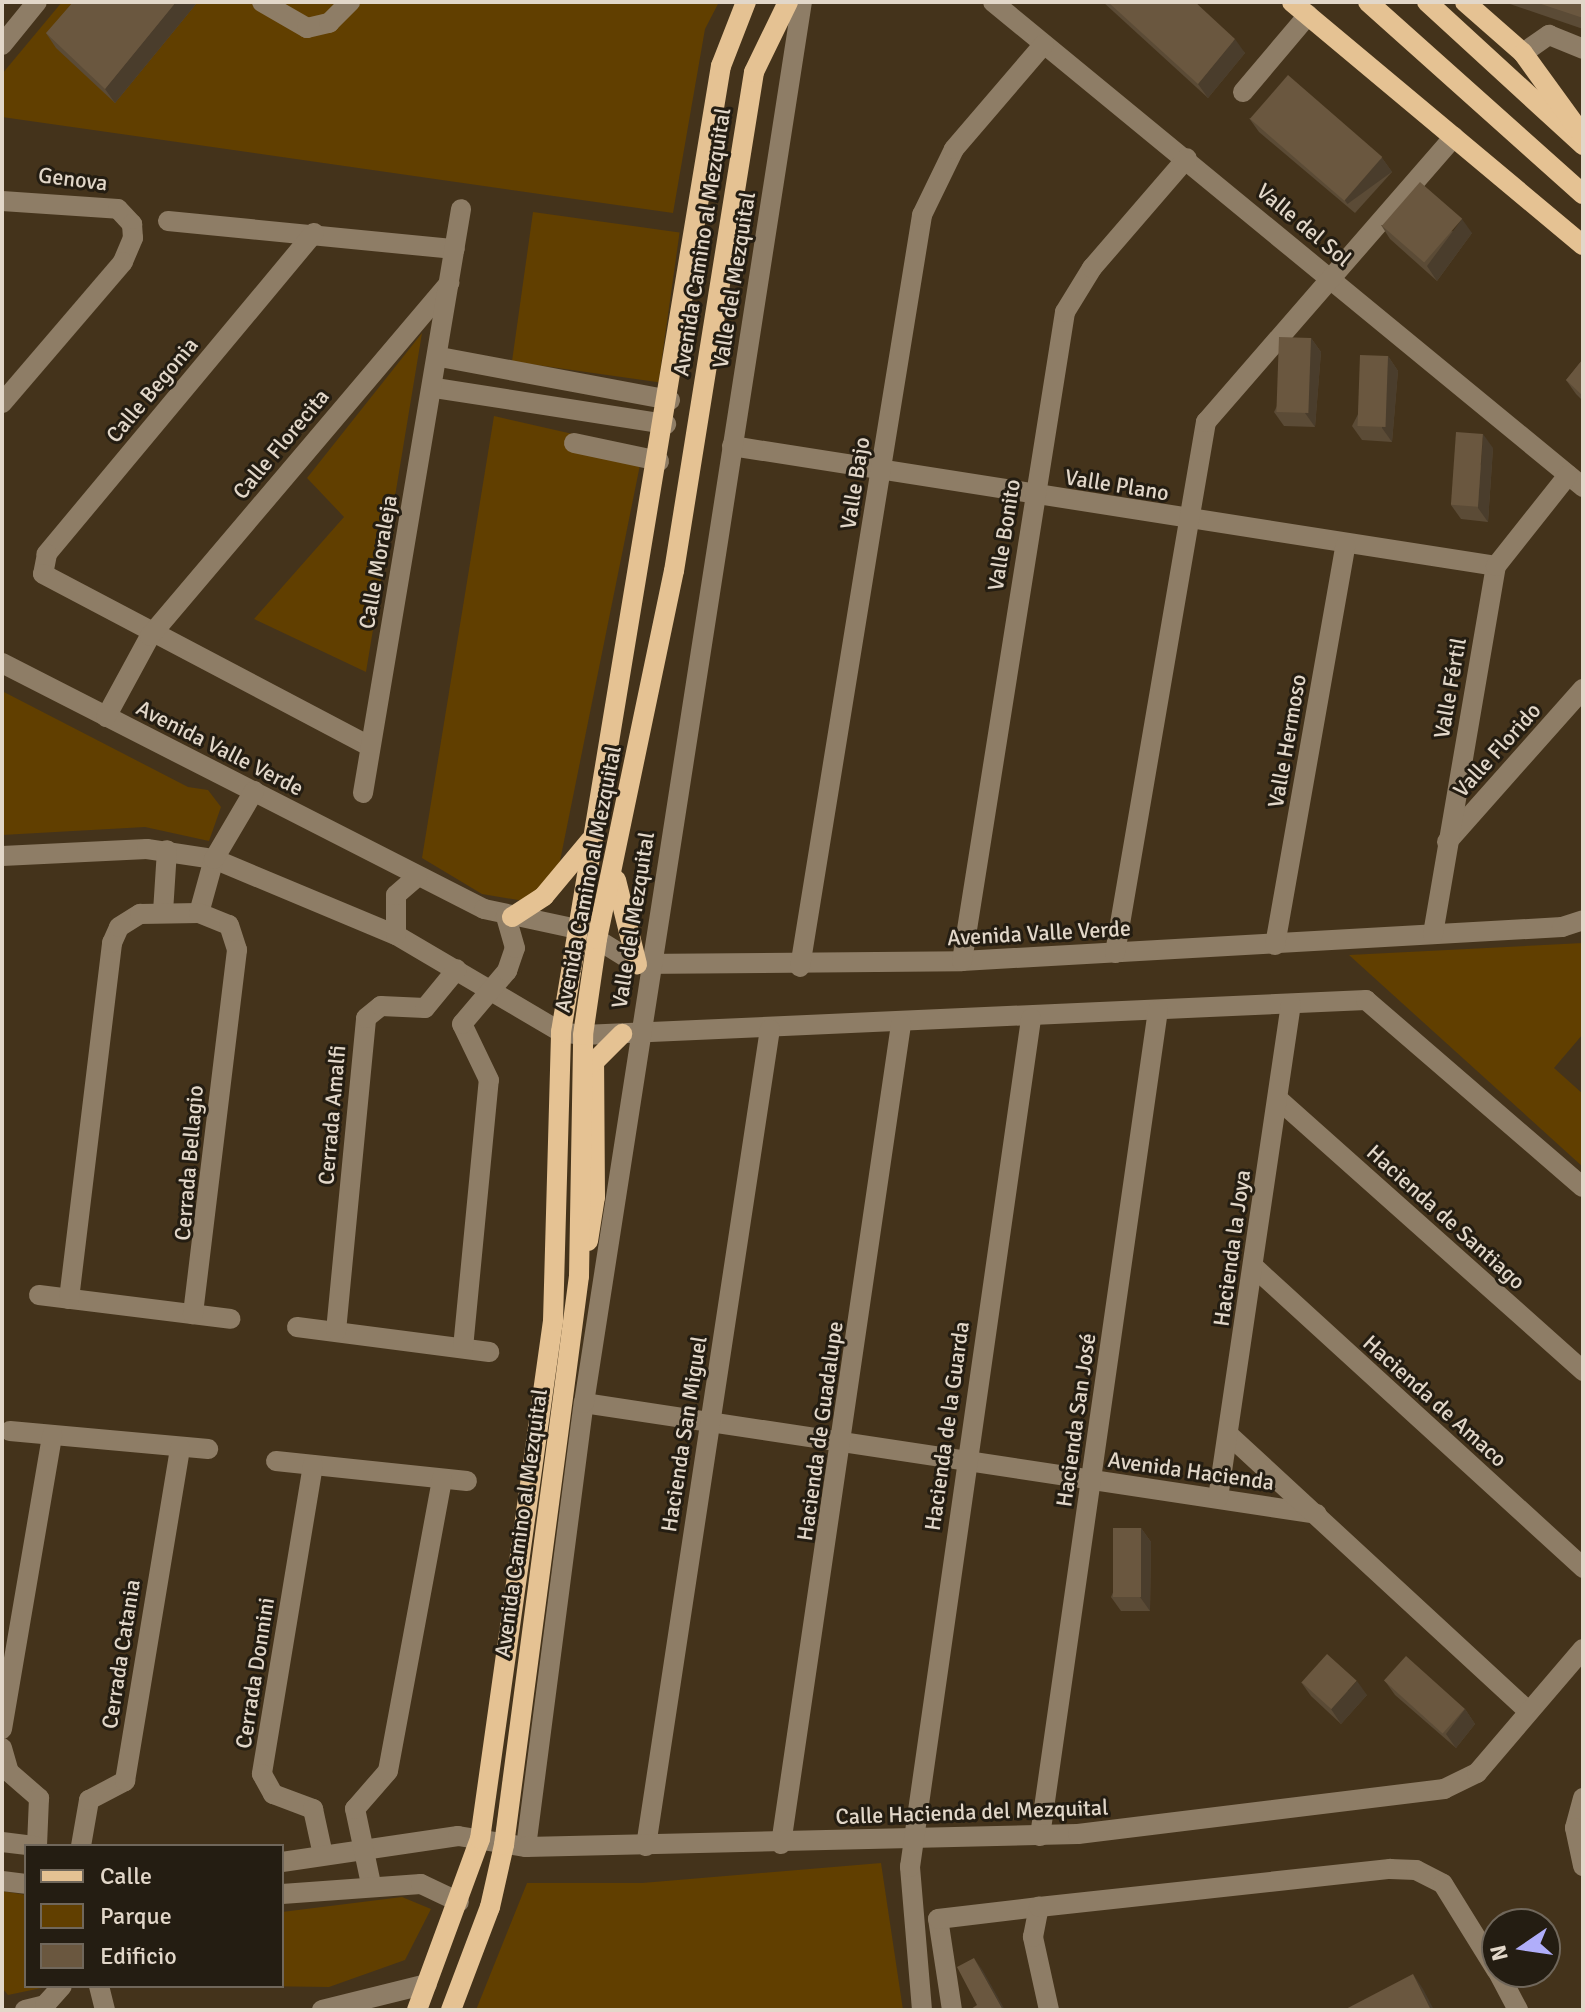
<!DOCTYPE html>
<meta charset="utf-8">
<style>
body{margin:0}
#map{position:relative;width:1585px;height:2012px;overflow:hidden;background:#44331b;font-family:Signika,sans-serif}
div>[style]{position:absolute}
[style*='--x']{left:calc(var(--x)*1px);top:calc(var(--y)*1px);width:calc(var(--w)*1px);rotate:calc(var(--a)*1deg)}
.green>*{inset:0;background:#613f00;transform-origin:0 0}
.minor>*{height:20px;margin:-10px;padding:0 10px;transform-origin:10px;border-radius:10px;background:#8e7d66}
.major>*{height:20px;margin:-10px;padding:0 10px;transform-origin:10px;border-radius:10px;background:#e5c293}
.wall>*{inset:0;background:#5b4b36}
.shaded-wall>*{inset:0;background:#4a3d2c;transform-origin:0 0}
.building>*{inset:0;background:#6a573f;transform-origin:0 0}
span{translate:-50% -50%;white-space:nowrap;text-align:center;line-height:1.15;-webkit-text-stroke:6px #241d12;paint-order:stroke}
.street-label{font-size:22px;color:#e2d7c9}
.frame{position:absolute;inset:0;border:4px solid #e2d7c9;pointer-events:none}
.legend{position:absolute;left:24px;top:1844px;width:260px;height:144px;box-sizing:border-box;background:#241d12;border:2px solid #70675b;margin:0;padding:10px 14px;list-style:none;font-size:24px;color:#e2d7c9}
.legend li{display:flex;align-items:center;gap:16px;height:40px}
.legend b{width:40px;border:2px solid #70675b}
.north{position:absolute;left:1481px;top:1908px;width:80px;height:80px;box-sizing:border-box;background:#241d12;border:2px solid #70675b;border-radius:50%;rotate:257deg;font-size:22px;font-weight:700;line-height:32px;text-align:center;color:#e2d7c9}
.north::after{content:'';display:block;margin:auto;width:28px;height:36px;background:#b0aefa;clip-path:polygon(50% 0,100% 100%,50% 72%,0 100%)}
</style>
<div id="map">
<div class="green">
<div style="clip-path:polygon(62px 2px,719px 2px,705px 29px,673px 213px,2px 117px,2px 74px)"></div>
<div style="left:533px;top:212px;width:148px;height:151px;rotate:8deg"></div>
<div style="clip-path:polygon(422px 333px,366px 672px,254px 619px,344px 517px,307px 478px)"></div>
<div style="clip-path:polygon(494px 416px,643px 450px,559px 866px,530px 902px,482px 894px,422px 858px)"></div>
<div style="clip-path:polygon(2px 691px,188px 787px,208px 790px,221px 807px,209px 841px,145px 827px,2px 835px)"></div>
<div style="clip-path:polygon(1583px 943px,1583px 1034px,1554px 1068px,1583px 1094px,1583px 1167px,1349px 955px)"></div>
<div style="clip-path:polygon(881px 1863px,903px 2010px,476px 2010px,527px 1883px,642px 1883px)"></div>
<div style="clip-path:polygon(2px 1891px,26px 1895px,26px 1986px,51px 1986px,8px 1995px,2px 1988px)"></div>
<div style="clip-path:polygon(402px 1897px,431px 1909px,405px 1960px,329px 1987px,254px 1986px,282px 1986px,282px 1912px)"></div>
</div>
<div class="minor">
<div style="--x:262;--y:2;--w:52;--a:30"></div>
<div style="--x:307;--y:28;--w:23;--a:-13"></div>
<div style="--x:329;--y:23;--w:30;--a:-45"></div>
<div style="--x:993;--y:2;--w:764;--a:39.42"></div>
<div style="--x:2;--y:45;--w:55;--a:-50.9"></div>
<div style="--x:1523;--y:53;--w:32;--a:-35"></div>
<div style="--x:1549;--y:35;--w:37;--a:22"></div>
<div style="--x:1243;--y:92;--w:101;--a:-49.8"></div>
<div style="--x:2;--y:201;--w:116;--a:3.9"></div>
<div style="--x:118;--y:209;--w:21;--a:47"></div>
<div style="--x:132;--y:224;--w:14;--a:86"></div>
<div style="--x:133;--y:238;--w:26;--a:113"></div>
<div style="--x:123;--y:262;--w:186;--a:130.6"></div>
<div style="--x:168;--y:221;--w:288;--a:5.6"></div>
<div style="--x:314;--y:233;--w:418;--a:129.8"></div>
<div style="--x:47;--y:554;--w:20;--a:101"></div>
<div style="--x:43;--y:574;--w:369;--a:27.8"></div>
<div style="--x:440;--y:357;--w:234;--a:10.6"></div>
<div style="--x:435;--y:388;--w:234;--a:8.9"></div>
<div style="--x:574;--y:443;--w:87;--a:12"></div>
<div style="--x:732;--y:446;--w:773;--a:8.93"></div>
<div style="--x:2;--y:663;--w:541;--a:27.04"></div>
<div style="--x:484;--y:909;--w:100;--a:12.1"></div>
<div style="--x:582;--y:930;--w:65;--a:31.7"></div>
<div style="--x:637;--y:964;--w:325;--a:-0.5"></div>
<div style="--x:962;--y:961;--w:601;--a:-3.24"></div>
<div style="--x:1562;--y:927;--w:22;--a:-18"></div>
<div style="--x:106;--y:717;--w:92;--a:-61.5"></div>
<div style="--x:150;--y:636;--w:463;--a:-49.7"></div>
<div style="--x:363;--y:793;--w:592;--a:-80.47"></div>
<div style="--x:1447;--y:842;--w:205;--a:-48.4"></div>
<div style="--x:2;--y:856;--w:145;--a:-2.8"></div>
<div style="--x:147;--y:849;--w:68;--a:8.5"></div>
<div style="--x:214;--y:859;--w:197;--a:22.7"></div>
<div style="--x:396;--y:935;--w:191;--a:30.5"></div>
<div style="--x:561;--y:1032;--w:22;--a:8"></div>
<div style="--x:583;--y:1035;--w:784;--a:-2.56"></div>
<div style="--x:1366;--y:1000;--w:286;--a:40.8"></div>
<div style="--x:163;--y:912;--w:62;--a:-86.3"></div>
<div style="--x:199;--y:913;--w:56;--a:-74.5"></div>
<div style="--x:214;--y:859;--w:79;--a:-59.5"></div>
<div style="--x:1433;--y:934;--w:373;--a:-80.3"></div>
<div style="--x:1496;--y:566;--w:116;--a:-51.6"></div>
<div style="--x:396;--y:935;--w:40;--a:-90"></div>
<div style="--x:396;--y:895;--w:28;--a:-41"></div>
<div style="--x:1275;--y:945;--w:405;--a:-80"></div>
<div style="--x:1115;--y:953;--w:539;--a:-80.28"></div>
<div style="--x:1206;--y:422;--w:378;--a:-49"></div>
<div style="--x:962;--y:961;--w:657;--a:-80.98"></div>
<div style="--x:1065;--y:312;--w:52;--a:-58.5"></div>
<div style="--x:1092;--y:268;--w:145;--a:-49.2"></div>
<div style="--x:800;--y:967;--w:762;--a:-80.78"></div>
<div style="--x:922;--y:215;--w:73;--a:-64.1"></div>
<div style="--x:954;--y:149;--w:138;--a:-49.4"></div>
<div style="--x:1278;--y:1099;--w:409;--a:41.7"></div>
<div style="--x:1255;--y:1268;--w:445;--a:42.4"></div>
<div style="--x:39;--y:1295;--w:193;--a:7.1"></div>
<div style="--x:69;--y:1299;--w:359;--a:-83.1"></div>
<div style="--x:112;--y:943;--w:17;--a:-66"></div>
<div style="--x:119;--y:927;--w:25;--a:-32"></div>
<div style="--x:140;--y:914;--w:59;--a:-1"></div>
<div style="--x:199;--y:913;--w:32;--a:22"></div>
<div style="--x:229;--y:925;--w:26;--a:72"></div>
<div style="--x:237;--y:950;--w:367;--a:96.9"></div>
<div style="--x:297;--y:1327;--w:194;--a:7.4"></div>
<div style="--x:336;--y:1331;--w:314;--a:-84.5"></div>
<div style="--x:366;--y:1018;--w:19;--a:-39"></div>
<div style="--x:381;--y:1006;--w:44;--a:2.6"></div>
<div style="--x:425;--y:1008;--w:50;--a:-50.6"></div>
<div style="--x:463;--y:1348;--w:269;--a:-84.5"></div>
<div style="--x:489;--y:1080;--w:62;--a:-115.7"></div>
<div style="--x:462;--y:1024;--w:70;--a:-49.7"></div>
<div style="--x:507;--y:971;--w:24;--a:-71"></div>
<div style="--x:515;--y:948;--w:33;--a:-106"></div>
<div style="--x:584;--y:1403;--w:741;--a:8.61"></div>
<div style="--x:10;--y:1431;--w:199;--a:5.2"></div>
<div style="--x:1229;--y:1435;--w:407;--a:42.7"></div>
<div style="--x:276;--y:1461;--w:192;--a:6"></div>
<div style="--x:313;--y:1465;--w:313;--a:99.4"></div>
<div style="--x:262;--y:1774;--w:23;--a:61"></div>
<div style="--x:273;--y:1794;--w:43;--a:20.6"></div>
<div style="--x:313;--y:1809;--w:47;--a:77.7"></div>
<div style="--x:1218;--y:1498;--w:499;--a:-81.6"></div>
<div style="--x:2;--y:1729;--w:298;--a:-80.3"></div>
<div style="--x:2;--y:1748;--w:25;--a:74"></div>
<div style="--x:9;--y:1772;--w:40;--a:41"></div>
<div style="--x:39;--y:1798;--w:48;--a:92.4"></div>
<div style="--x:1583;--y:1798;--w:31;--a:105"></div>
<div style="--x:1575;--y:1828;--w:39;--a:78"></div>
<div style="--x:1040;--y:1836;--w:834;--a:-81.87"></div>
<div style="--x:2;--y:1842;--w:34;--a:7"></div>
<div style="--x:781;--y:1844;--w:829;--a:-81.67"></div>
<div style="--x:81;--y:1846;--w:47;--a:-80.1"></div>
<div style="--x:89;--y:1800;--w:41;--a:-27.8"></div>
<div style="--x:125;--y:1781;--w:338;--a:-80.6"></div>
<div style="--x:646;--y:1846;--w:826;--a:-81.37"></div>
<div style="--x:526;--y:1847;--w:448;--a:-82.6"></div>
<div style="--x:584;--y:1403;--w:1418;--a:-81.16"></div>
<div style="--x:282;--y:1862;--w:178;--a:-8.4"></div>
<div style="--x:458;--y:1836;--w:69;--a:9.2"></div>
<div style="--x:526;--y:1847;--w:552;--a:-1.35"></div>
<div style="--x:1078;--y:1834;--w:369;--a:-7"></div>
<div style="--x:1444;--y:1789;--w:37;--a:-26"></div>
<div style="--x:1477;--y:1773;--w:163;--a:-49.5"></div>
<div style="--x:2;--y:1881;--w:24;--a:7"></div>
<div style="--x:371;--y:1884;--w:77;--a:-102"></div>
<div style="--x:355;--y:1809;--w:50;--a:-49"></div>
<div style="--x:388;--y:1771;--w:297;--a:-79.5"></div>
<div style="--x:282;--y:1894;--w:139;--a:-4.1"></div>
<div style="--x:421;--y:1884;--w:42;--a:25.3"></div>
<div style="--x:1498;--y:1972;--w:43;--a:62.2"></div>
<div style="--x:99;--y:1986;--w:25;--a:76"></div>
<div style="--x:25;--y:2010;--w:21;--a:-14"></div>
<div style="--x:45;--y:2005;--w:25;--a:-48"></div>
<div style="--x:322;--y:2010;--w:108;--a:-13.9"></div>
<div style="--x:922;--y:2010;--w:144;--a:-94.8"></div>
<div style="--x:910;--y:1867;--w:857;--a:-81.88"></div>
<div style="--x:952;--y:2010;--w:92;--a:-98.7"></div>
<div style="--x:938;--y:1919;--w:102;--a:-6.8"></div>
<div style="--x:1049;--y:2010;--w:75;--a:-102.4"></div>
<div style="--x:1033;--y:1937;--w:31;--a:-79"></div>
<div style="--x:1039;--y:1907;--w:353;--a:-6.2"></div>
<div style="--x:1390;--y:1869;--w:26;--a:2"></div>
<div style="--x:1416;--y:1870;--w:30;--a:27"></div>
<div style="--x:1443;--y:1884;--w:102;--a:58.2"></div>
</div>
<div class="major">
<div style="--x:1292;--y:2;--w:379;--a:39.9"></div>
<div style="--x:1368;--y:2;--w:288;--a:41.8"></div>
<div style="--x:1427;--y:2;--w:212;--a:42.5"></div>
<div style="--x:1465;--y:2;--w:77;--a:41.3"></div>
<div style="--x:1523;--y:53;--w:102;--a:54.1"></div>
<div style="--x:616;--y:880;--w:87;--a:76"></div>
<div style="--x:512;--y:917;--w:38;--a:-33"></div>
<div style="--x:544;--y:896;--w:72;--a:-50.1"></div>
<div style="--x:588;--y:1241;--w:45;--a:-81"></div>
<div style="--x:595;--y:1197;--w:135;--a:-90.4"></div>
<div style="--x:594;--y:1062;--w:40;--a:-45"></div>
<div style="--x:417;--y:2010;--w:182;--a:-69.8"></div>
<div style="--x:480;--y:1839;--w:523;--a:-81.98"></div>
<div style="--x:553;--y:1321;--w:289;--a:-88.4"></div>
<div style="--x:561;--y:1032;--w:979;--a:-80.6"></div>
<div style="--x:721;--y:66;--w:69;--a:-68.7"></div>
<div style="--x:451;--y:2010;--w:110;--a:-69.3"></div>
<div style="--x:490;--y:1907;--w:64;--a:-77.3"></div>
<div style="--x:504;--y:1845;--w:574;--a:-82.49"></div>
<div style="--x:579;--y:1276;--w:241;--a:-89"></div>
<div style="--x:583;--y:1035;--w:97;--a:-81.7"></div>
<div style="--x:597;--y:939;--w:376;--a:-78.2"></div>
<div style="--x:674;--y:571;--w:505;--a:-80.89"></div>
<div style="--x:754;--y:72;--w:78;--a:-64.1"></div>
</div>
<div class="wall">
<div style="clip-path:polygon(1103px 2px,1195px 2px,1245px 53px,1208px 98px)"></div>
<div style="clip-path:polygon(1504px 2px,1583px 2px,1583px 29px)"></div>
<div style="clip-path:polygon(128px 4px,196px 4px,115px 103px,56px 48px,46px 33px)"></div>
<div style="clip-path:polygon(1249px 118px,1382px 158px,1392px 172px,1355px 213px,1259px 132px)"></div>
<div style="clip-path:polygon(1381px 225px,1472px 233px,1437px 281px,1390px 239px)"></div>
<div style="clip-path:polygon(1311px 338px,1321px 352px,1315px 427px,1284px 426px,1274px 412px)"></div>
<div style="clip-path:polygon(1388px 356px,1398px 371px,1392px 442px,1362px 440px,1352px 426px)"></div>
<div style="clip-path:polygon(1583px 359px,1583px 401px,1576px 394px,1566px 380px)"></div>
<div style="clip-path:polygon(1493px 448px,1488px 522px,1461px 519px,1451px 505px)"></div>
<div style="clip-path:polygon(1141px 1528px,1151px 1542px,1150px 1611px,1121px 1611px,1111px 1597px)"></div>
<div style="clip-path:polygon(1385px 1681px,1465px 1709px,1475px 1724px,1456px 1748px,1395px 1695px)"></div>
<div style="clip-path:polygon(1301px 1682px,1367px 1695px,1341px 1724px,1311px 1696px)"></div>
</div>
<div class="shaded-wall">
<div style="clip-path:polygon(176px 2px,195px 2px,196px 4px,115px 103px,105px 89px)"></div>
<div style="clip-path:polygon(1235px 39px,1245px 53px,1208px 98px,1198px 84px)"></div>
<div style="left:1382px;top:158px;width:17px;height:55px;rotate:54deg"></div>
<div style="clip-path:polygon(1462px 219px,1472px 233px,1437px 281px,1427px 266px)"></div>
<div style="clip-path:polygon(1311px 338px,1321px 352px,1315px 427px,1305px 413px)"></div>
<div style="clip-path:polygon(1388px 356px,1398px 371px,1392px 442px,1382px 428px)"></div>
<div style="clip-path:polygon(1483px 434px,1493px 448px,1488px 522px,1478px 508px)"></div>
<div style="clip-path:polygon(1141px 1528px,1151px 1542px,1150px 1611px,1140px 1597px)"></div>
<div style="clip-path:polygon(1357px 1681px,1367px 1695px,1341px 1724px,1331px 1709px)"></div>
<div style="clip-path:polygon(1465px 1709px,1475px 1724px,1456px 1748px,1446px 1734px)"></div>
<div style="clip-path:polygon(974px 1958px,983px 1971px,1005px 2010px,1003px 2010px)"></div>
<div style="clip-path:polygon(1413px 1974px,1423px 1989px,1434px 2010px,1431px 2010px)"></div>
</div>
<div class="building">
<div style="clip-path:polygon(73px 2px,125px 2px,128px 4px,130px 2px,176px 2px,105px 89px,46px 33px)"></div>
<div style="clip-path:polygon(1108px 2px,1195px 2px,1235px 39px,1198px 84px)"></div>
<div style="clip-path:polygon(1535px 2px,1583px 2px,1583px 18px)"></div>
<div style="left:1288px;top:75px;width:125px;height:58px;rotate:41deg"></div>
<div style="left:1420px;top:182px;width:56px;height:58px;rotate:41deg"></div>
<div style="left:1279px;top:337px;width:32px;height:75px;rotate:2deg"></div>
<div style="left:1360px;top:355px;width:28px;height:71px;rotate:2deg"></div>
<div style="clip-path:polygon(1583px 359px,1583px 396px,1566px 380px)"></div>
<div style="left:1456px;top:432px;width:27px;height:73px;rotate:4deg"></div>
<div style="left:1113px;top:1528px;width:28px;height:69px"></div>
<div style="left:1327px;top:1654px;width:40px;height:38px;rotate:42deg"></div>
<div style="left:1406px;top:1656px;width:79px;height:33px;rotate:42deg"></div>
<div style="clip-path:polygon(974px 1958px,1003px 2010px,972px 2010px,971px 2009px,977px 2005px,957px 1967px)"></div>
<div style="clip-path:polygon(1413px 1974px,1431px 2010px,1344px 2010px)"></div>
</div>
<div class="street-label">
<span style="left:73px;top:179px;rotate:7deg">Genova</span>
<span style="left:1304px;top:225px;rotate:40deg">Valle del Sol</span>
<span style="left:702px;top:242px;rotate:-81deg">Avenida Camino al Mezquital</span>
<span style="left:734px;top:280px;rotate:-81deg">Valle del Mezquital</span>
<span style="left:152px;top:390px;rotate:-50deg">Calle Begonia</span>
<span style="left:281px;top:444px;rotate:-50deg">Calle Florecita</span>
<span style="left:855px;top:483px;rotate:-81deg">Valle Bajo</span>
<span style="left:1117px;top:485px;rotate:9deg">Valle Plano</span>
<span style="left:1004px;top:535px;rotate:-81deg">Valle Bonito</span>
<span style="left:378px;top:562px;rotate:-80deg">Calle Moraleja</span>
<span style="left:1450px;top:688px;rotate:-80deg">Valle Fértil</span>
<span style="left:1287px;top:741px;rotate:-80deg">Valle Hermoso</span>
<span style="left:220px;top:748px;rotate:27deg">Avenida Valle Verde</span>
<span style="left:1497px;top:750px;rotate:-48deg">Valle Florido</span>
<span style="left:588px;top:879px;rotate:-79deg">Avenida Camino al Mezquital</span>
<span style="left:633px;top:920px;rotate:-81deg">Valle del Mezquital</span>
<span style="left:1039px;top:933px;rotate:-3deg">Avenida Valle Verde</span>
<span style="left:332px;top:1115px;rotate:-85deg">Cerrada Amalfi</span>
<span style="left:189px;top:1163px;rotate:-85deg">Cerrada Bellagio</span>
<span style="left:1446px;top:1217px;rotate:42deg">Hacienda de Santiago</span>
<span style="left:1232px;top:1248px;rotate:-82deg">Hacienda la Joya</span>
<span style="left:1435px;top:1401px;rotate:42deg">Hacienda de Amaco</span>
<span style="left:1076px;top:1420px;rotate:-82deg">Hacienda San José</span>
<span style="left:947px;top:1426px;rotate:-82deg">Hacienda de la Guarda</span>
<span style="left:820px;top:1431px;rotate:-82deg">Hacienda de Guadalupe</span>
<span style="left:684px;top:1434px;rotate:-81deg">Hacienda San Miguel</span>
<span style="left:1191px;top:1471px;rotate:8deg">Avenida Hacienda</span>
<span style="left:521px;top:1523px;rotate:-82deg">Avenida Camino al Mezquital</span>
<span style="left:121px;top:1654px;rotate:-81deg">Cerrada Catania</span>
<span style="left:255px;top:1673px;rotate:-81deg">Cerrada Donnini</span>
<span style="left:972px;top:1812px;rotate:-2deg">Calle Hacienda del Mezquital</span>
</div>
<div class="frame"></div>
<ul class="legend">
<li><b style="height:10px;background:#e5c293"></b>Calle</li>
<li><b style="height:22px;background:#613f00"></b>Parque</li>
<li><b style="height:22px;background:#6a573f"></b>Edificio</li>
</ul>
<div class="north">N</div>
</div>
